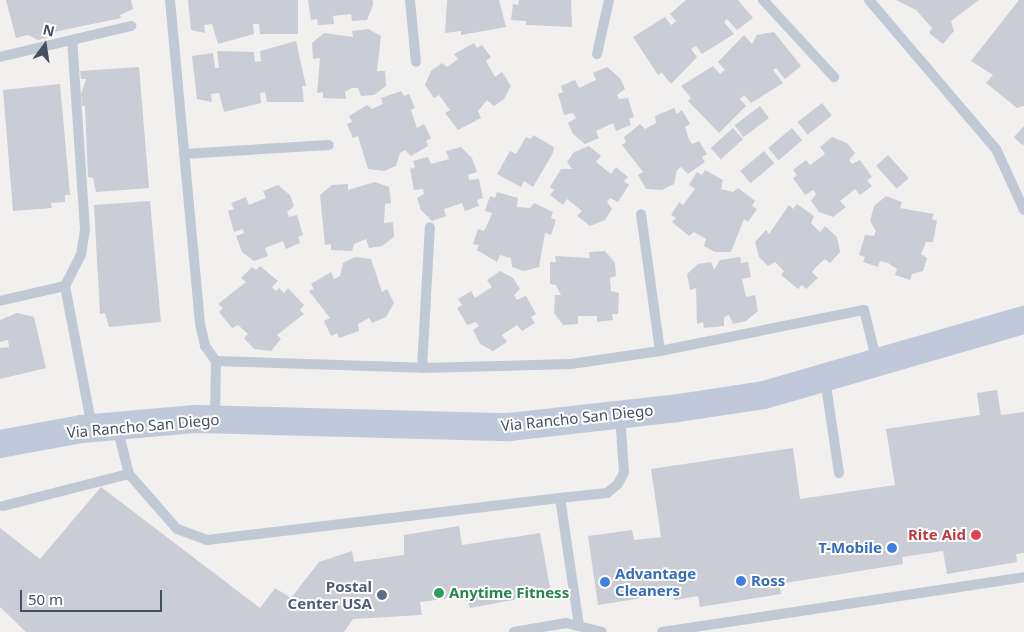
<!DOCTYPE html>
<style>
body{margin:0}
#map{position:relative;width:1024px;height:632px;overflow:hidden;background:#f2efef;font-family:"Noto Sans",sans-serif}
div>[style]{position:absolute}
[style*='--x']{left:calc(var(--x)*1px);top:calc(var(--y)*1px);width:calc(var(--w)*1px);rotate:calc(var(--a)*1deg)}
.building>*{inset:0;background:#cacdd5;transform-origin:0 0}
.lane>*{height:10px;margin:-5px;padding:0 5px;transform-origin:5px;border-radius:5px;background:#c1c9d5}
.secondary>*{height:28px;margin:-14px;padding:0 14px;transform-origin:14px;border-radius:14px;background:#c0c9da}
.dots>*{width:14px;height:14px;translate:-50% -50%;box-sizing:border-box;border:2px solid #fff;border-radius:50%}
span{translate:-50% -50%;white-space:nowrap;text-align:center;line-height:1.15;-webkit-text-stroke:4px #fff;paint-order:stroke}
.street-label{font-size:15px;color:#45505e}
.health-label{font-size:15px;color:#be3a42;font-weight:700}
.right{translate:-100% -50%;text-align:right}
.shop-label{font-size:15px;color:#366cbe;font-weight:700}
.left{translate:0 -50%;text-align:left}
.service-label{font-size:15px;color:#4e5e75;font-weight:700}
.leisure-label{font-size:15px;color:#27864d;font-weight:700}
.north{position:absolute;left:20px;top:20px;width:50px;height:50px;-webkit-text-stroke:4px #fff;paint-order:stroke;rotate:14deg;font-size:14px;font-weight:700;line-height:20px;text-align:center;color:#45505e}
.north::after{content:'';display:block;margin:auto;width:18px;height:22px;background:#45505e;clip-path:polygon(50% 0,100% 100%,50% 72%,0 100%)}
.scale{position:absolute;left:20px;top:590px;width:142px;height:22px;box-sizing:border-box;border:2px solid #45505e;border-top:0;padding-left:6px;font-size:15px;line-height:18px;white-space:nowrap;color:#45505e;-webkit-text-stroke:4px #fff;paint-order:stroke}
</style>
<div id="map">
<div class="building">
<div style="clip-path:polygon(6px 0,131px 0,133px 9px,120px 15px,121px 18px,49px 33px,50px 37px,38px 40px,28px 35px,16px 38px)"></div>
<div style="clip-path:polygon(188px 0,298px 0,298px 34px,260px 34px,259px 24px,253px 24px,254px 34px,218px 44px,212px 24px,204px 25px,205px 33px,191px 30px)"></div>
<div style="clip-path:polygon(308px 0,373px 0,373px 5px,367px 20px,352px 21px,351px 14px,333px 16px,334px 24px,318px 25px,317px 19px,311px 20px)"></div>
<div style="clip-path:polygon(447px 0,499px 0,506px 27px,461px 35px,461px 31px,445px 33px)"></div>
<div style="clip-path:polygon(519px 0,571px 0,572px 27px,526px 25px,526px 21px,511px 20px,513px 4px,518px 5px)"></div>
<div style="clip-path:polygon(686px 0,738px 0,753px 18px,737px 30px,727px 19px,724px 22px,734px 34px,702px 54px,696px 46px,691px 49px,697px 57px,671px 84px,662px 73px,658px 75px,633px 37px,665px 17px,671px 25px,676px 21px,670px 14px)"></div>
<div style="clip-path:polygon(896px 0,979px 0,951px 21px,954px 31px,943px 44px,929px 33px,932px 28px,916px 10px)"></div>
<div style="clip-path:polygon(1019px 0,1024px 0,1024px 106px,1017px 108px,986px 83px,993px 75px,971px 61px)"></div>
<div style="clip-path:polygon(368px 29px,381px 36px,377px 71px,385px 71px,386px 86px,374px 95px,361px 96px,358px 88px,352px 88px,345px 92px,346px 99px,323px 98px,323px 92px,317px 93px,320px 58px,313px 59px,312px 43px,324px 33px,353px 37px,352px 31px)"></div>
<div style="clip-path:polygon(774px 32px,801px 66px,785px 79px,776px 68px,773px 70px,783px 83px,751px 103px,744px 95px,740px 99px,746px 106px,719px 133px,688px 101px,691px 98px,681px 86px,713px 66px,720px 74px,725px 70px,718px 62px,744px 35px,752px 44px,757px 35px)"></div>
<div style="clip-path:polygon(296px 41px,306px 86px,302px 86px,304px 102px,267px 102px,265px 92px,260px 93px,261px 103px,224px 112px,219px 93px,211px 94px,212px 102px,197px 99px,192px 56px,213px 53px,215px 68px,219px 68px,217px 51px,254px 52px,255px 62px,261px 61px,260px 51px)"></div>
<div style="clip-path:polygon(474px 43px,477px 48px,482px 45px,491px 57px,486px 61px,495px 77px,502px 72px,511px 86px,504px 99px,494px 106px,487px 100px,478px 111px,481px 118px,458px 130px,445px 113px,450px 110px,439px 95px,434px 98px,425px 85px,431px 71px,442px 63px,447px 67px,458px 59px,454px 54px)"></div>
<div style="clip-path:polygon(139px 67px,149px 188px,96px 192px,93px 178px,88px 177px,85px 106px,82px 106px,81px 94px,86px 79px,81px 79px,80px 71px)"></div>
<div style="clip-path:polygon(607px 67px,620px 78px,625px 89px,617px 95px,619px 99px,628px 98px,634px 117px,629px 119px,631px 125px,616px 131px,613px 123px,596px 131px,599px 138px,585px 144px,573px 134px,568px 123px,576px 118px,573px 113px,564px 115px,558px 94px,563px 92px,561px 86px,575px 80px,579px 88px,596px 80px,593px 73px)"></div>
<div style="clip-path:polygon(60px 84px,70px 195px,65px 195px,65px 202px,51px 203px,52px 208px,13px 211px,3px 90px)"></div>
<div style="clip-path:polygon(401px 91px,404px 96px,409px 94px,415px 108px,411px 110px,417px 128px,424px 124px,431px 138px,426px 141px,428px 146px,411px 156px,405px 150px,400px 153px,396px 166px,384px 171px,368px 169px,358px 136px,353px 138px,347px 124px,352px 122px,349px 116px,367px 105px,372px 109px,383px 104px,381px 98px)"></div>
<div style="left:822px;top:103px;width:16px;height:31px;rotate:52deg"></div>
<div style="left:760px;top:106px;width:15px;height:32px;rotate:53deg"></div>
<div style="clip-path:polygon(674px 108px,677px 114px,682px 110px,690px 124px,685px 127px,688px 137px,692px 144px,699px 141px,707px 154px,702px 157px,705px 162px,688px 174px,681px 167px,677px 170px,674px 184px,662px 190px,646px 189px,638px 175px,643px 172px,622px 145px,626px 142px,624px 137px,640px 124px,645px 129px,656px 123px,655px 116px)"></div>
<div style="clip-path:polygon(1024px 126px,1024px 145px,1021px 144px,1014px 137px)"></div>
<div style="left:733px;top:128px;width:15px;height:30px;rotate:48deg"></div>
<div style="left:792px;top:128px;width:16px;height:31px;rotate:50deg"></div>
<div style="clip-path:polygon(533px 135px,554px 147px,553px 153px,533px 187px,524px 181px,521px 187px,497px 174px,510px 151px,516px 154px,526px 137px,531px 139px)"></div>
<div style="clip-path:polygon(832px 137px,847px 143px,855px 153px,849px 160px,852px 164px,860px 160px,872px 177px,867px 180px,872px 186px,860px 195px,855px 189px,840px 201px,846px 207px,833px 217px,819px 212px,811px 201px,816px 194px,813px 190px,805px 195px,793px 178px,797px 175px,793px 170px,806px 160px,810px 165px,825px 154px,820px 147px)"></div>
<div style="clip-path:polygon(589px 146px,601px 156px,596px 162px,611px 174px,616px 167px,628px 177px,624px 181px,629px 185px,618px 202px,610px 198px,607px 202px,612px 209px,605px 220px,590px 226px,577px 216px,582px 211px,567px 199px,563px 205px,550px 195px,554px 190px,550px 187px,561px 169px,572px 169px,567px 162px,574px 152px)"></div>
<div style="clip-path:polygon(461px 147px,472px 158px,477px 172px,468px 175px,469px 180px,479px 179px,483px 198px,477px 200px,479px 206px,465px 211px,462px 203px,444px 209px,446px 216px,432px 221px,421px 210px,417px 198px,424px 194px,423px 189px,414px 190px,410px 169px,415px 167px,413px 161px,428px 157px,431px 164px,449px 159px,446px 151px)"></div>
<div style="left:764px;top:151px;width:16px;height:31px;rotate:50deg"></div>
<div style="left:888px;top:155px;width:31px;height:16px;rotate:48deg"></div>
<div style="clip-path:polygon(705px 170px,723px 180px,721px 189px,733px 192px,738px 188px,755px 201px,752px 206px,757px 209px,748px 222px,744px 219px,731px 252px,715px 252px,704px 246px,706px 239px,694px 232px,689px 236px,672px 222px,676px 218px,671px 215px,679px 202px,683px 205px,695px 189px,689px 185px,697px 172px,702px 175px)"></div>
<div style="clip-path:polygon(375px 182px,389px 187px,391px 203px,385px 204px,384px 223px,393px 222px,394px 237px,382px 246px,369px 248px,366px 239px,354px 244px,352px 251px,331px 250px,331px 244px,325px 245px,320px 195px,332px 185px,348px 184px,348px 190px)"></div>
<div style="clip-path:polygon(278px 185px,290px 195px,294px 206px,287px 212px,289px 217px,297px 215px,303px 235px,298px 237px,300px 243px,286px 249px,283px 241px,265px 248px,268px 256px,254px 261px,242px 252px,236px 236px,244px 233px,243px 229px,234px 232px,228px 211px,234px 209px,231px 203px,246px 197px,249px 205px,266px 198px,263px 191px)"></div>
<div style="clip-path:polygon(497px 192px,518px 198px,517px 207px,530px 208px,534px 203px,553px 212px,551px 218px,556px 220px,551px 235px,545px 233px,539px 267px,524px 271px,512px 267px,511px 258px,500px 255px,497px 262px,477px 250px,479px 245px,473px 244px,478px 229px,484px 231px,489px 221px,492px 213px,485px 211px,490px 196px,495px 198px)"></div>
<div style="clip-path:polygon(886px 196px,902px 202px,900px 208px,934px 214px,932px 219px,937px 221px,933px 242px,926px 242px,921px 254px,927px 258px,923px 271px,912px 274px,910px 280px,895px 275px,897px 269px,888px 263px,880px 261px,878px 267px,863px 262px,865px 257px,859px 255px,865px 235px,874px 236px,876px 231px,870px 221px,874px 206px)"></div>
<div style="clip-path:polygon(150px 201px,161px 322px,109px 327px,105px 313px,100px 314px,94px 205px)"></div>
<div style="clip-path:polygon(797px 204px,814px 216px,811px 223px,820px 232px,825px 226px,837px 237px,840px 252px,830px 263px,825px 259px,817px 266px,812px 272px,818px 278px,806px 289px,802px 285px,798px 289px,781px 275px,784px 271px,775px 262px,768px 266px,759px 257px,755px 242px,766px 230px,769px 234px,789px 205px,793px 209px)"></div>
<div style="clip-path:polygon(605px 251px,615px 263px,616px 276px,610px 278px,611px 291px,619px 293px,618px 314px,612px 314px,613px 320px,597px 322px,597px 316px,578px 316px,578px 324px,563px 325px,554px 313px,555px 295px,561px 295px,556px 285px,550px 284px,550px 262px,556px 262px,555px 256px,590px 258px,589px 252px)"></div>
<div style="clip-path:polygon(355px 257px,371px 259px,382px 292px,387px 289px,394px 303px,386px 317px,372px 323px,369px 318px,358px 324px,359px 331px,339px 338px,337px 333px,331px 336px,324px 321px,330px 318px,309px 291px,314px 289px,311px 284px,331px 272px,334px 279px,340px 276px,343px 263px)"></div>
<div style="clip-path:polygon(740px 257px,741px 263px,748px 262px,751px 277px,742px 279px,746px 297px,755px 295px,758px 311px,746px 321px,733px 324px,729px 315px,724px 317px,724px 326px,704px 328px,703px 322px,697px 324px,696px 288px,690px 290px,687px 274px,698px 264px,711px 262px,714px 270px,720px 260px)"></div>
<div style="clip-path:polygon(260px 266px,278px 281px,272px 287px,276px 291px,279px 288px,284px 293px,288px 288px,304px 305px,300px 310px,304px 314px,277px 335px,281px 339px,271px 351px,254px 349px,244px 338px,248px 334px,238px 325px,232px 328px,219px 312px,223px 308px,218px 304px,246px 282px,241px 278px,252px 267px,256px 270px)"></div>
<div style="clip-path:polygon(500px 271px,513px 278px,520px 289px,514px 295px,517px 300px,526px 296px,536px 314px,531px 317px,535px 323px,522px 331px,517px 325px,502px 335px,507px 342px,493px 351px,480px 344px,473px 330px,479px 326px,476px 322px,467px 325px,457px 308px,462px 305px,458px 299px,471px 291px,475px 298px,492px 287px,487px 280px)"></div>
<div style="clip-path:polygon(17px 313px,34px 317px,46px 368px,0 379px,0 348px,9px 347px,8px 340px,0 342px,0 320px)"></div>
<div style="clip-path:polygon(997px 390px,1001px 415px,1024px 412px,1024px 553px,1016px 554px,1017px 562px,947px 574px,943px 551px,902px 557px,903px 564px,779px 584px,781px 594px,700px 607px,698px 596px,675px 600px,668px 594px,598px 605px,588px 536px,632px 530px,634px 540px,661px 537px,651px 469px,793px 448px,800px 499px,895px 485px,886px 429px,980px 415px,977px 393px)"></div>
<div style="clip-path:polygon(101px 487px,260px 608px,275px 588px,291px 598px,319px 562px,352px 551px,354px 562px,404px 555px,404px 535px,459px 526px,462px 545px,540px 533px,551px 593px,470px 608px,466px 596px,420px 602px,422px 615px,353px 619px,344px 632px,26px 632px,0 607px,0 528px,40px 559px)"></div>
</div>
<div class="lane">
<div style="--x:170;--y:0;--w:325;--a:84.7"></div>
<div style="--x:200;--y:324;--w:23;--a:77"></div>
<div style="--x:205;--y:346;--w:19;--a:54"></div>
<div style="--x:410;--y:0;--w:62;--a:84.5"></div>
<div style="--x:763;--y:0;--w:105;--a:47.3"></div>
<div style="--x:869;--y:0;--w:196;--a:49.6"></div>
<div style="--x:996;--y:149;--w:67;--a:65.3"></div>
<div style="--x:597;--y:54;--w:55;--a:-77.5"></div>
<div style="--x:0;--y:57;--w:135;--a:-13.3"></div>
<div style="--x:184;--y:154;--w:145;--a:-3.6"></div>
<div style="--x:65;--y:286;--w:35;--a:-63"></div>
<div style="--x:81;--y:255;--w:26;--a:-81"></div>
<div style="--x:85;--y:229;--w:189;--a:-93.9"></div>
<div style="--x:0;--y:301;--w:67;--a:-13"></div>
<div style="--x:65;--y:286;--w:144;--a:79.2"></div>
<div style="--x:660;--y:351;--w:208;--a:-11.4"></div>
<div style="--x:864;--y:310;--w:54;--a:76"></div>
<div style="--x:422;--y:368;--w:149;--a:-1.5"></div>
<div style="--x:571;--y:364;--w:90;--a:-8.3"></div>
<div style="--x:660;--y:351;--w:138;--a:-97.9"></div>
<div style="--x:825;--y:379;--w:95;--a:81.5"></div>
<div style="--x:215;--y:418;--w:57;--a:-89"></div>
<div style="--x:216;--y:361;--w:206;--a:1.9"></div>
<div style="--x:422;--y:368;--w:141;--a:-86.8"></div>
<div style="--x:117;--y:427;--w:49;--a:75.7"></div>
<div style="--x:129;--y:474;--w:73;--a:48.9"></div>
<div style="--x:177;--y:529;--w:32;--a:20"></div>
<div style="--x:207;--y:540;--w:355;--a:-6.8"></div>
<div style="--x:3;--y:506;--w:130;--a:-14.3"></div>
<div style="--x:579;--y:626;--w:129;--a:-98.4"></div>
<div style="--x:560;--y:498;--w:47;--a:-6.1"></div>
<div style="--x:607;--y:493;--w:14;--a:-39"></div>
<div style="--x:618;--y:484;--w:13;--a:-63"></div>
<div style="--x:624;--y:472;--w:57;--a:-94"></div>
<div style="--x:514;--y:632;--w:53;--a:-9.8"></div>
<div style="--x:566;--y:623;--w:37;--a:14"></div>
<div style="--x:662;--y:632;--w:366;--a:-8.6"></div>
</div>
<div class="secondary">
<div style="--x:0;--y:444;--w:83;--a:-10.4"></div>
<div style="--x:82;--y:429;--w:113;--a:-5.1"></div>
<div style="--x:195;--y:419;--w:314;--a:1.5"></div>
<div style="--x:509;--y:427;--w:170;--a:-6.4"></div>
<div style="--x:678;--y:408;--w:87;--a:-8.6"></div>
<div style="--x:764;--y:395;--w:271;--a:-16.1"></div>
</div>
<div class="dots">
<div style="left:976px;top:535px;background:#e0444e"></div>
<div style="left:892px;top:548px;background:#3f7fe0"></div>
<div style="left:741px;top:581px;background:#3f7fe0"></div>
<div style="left:605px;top:582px;background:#3f7fe0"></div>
<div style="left:439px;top:593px;background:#2e9e5b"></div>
<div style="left:382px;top:595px;background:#5c6f8a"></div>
</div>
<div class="street-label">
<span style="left:577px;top:418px;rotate:-6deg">Via Rancho San Diego</span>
<span style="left:143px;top:426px;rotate:-5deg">Via Rancho San Diego</span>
</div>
<div class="health-label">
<span class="right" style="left:966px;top:535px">Rite Aid</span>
</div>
<div class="shop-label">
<span class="right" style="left:882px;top:548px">T-Mobile</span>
<span class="left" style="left:615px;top:582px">Advantage<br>Cleaners</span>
<span class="left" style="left:751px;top:581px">Ross</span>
</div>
<div class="service-label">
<span class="right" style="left:372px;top:595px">Postal<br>Center USA</span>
</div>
<div class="leisure-label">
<span class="left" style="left:449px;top:593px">Anytime Fitness</span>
</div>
<div class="north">N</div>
<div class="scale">50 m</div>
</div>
